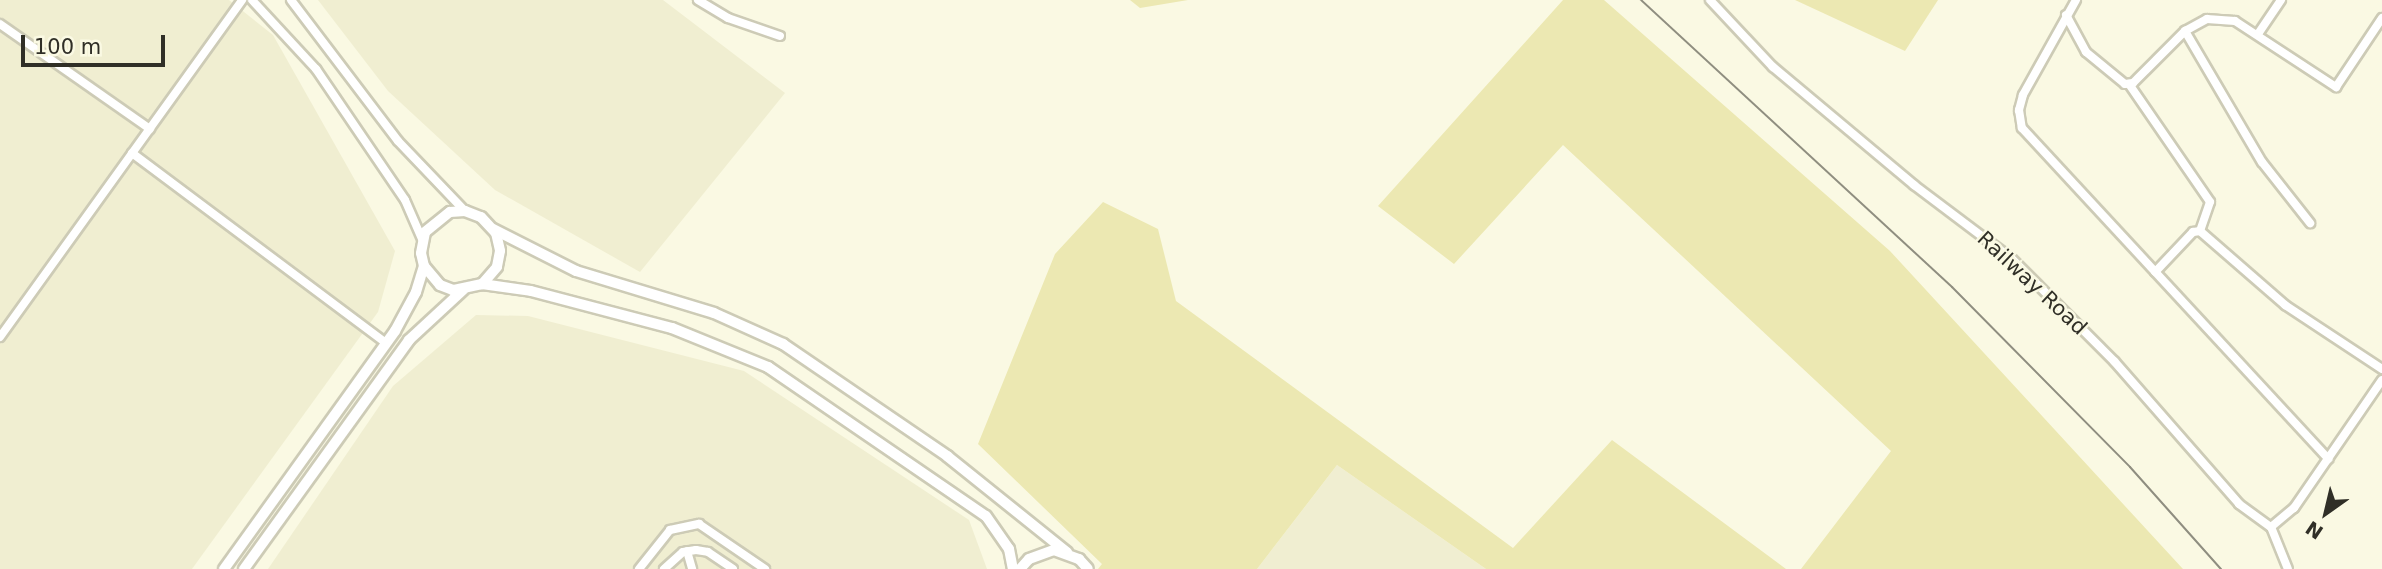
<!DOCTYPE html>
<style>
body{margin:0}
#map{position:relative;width:2382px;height:569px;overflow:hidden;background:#faf9e3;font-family:"DejaVu Sans",sans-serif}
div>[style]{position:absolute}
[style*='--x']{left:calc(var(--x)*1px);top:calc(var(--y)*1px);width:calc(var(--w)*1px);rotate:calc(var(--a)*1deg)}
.built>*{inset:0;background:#f0eed1}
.green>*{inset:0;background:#ece8b2}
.roads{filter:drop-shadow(2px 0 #cdcbb6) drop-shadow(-2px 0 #cdcbb6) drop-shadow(0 2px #cdcbb6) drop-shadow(0 -2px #cdcbb6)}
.minor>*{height:8px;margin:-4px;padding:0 4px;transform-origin:4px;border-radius:4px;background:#fff}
.tertiary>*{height:10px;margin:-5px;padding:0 5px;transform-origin:5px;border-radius:5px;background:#fff}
.tram>*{height:2px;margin:-1px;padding:0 1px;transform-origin:1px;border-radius:1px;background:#8f8e80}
span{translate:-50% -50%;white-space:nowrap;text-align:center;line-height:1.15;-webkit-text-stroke:5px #faf9e3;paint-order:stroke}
.street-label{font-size:21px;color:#302f27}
.north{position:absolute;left:2291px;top:478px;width:70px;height:70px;-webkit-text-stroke:5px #faf9e3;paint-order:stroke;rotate:214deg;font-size:19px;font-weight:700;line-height:28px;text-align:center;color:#302f27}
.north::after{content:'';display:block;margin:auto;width:24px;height:32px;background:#302f27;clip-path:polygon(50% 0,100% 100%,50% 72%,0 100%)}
.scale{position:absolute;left:21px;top:35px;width:144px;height:32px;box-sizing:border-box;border:4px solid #302f27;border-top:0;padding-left:9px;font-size:21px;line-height:24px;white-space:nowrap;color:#302f27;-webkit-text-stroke:5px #faf9e3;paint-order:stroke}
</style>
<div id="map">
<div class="built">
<div style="clip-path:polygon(0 0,229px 0,273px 35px,395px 251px,378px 312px,192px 569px,0 569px)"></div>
<div style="clip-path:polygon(318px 0,663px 0,785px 93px,640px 272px,495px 190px,388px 91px)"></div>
<div style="clip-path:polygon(476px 315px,528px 316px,744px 371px,969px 520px,987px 569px,268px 569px,393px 386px)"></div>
<div style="clip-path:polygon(1337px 465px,1486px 569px,1257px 569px)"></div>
</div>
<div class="green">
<div style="clip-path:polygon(1130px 0,1188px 0,1140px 8px)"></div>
<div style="clip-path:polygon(1563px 0,1604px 0,1890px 251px,2183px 569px,1801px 569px,1891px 451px,1563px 145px,1454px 264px,1378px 206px)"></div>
<div style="clip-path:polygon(1795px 0,1938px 0,1905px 51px)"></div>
<div style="clip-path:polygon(1103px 202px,1158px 229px,1176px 301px,1513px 548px,1612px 440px,1786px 569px,1486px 569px,1337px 465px,1257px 569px,1098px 569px,1102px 564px,978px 444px,1055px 254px)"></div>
</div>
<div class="roads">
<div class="minor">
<div style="--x:252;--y:0;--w:94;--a:47.2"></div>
<div style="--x:316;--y:69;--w:158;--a:55.8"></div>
<div style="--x:405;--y:200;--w:43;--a:66.4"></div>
<div style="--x:291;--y:0;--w:177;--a:52.8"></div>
<div style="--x:398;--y:141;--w:97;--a:46.3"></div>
<div style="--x:698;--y:0;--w:35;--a:31"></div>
<div style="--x:728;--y:18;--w:55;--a:19.1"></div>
<div style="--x:1710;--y:0;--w:92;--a:46.8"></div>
<div style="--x:1773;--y:67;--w:184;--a:39.9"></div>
<div style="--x:1914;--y:185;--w:121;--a:37"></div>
<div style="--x:2011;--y:258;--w:146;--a:45"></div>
<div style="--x:2114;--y:361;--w:190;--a:48.8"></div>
<div style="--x:2239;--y:504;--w:39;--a:36"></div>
<div style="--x:2271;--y:527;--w:45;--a:68"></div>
<div style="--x:2076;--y:0;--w:109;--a:119.2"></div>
<div style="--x:2023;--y:95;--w:16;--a:105"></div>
<div style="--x:2019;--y:110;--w:18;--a:81"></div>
<div style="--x:2022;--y:128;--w:451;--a:47.2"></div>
<div style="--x:2066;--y:15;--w:42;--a:61.6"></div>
<div style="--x:2086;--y:52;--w:50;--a:39.4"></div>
<div style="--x:2125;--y:84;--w:8;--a:-7"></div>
<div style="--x:2133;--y:83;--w:74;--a:-45"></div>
<div style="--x:2185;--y:31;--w:25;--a:-29"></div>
<div style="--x:2207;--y:19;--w:28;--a:4"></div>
<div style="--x:2235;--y:21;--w:121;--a:33.2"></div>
<div style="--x:2336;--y:87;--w:83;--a:-56.3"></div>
<div style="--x:0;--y:24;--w:183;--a:35"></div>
<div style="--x:2185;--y:31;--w:152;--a:59.6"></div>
<div style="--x:2262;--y:162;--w:78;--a:51.8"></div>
<div style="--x:2258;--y:34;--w:41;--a:-55.9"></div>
<div style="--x:2129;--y:84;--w:143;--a:55.5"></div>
<div style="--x:2210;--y:202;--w:31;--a:109"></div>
<div style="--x:2200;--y:231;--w:7;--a:172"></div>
<div style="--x:2193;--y:232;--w:55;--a:133.5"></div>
<div style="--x:132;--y:153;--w:317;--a:36.8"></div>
<div style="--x:2200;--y:231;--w:113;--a:41"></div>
<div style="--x:2285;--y:305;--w:116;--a:33.4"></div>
<div style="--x:0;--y:337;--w:415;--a:-54.3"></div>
<div style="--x:2271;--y:527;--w:30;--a:-40"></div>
<div style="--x:2294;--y:508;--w:155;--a:-55.5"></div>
<div style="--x:687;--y:551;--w:19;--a:74"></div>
<div style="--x:639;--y:569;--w:50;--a:-51.5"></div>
<div style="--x:670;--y:530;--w:30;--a:-12"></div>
<div style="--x:699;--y:524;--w:80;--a:34.3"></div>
<div style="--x:664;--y:569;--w:25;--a:-42"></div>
<div style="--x:683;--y:552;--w:13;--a:-9"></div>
<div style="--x:696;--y:550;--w:12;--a:9"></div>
<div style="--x:708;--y:552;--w:30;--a:34"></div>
</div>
<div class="tertiary">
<div style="--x:493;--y:229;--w:93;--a:26.8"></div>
<div style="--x:576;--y:271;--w:144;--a:16.9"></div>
<div style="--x:714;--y:313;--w:76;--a:24.2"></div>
<div style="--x:783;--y:344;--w:199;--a:34.3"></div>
<div style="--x:947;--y:456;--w:154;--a:38.7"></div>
<div style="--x:482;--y:284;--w:49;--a:8.1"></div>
<div style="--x:531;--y:291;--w:146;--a:14.7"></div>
<div style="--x:672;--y:328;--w:104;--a:22.1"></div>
<div style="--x:768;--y:367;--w:264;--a:34.4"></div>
<div style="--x:986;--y:516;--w:40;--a:55.1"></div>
<div style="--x:1009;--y:549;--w:20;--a:79"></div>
<div style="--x:224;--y:569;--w:293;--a:-54.3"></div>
<div style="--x:395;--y:331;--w:44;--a:-61.7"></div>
<div style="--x:416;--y:292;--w:27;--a:-73"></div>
<div style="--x:424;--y:266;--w:13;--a:-103"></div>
<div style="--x:421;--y:253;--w:21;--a:-79"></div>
<div style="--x:425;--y:232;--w:32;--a:-39"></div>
<div style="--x:450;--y:212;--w:15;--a:-4"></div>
<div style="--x:465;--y:211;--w:17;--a:21"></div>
<div style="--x:481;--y:217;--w:22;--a:47"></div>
<div style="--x:496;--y:233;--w:18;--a:77"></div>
<div style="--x:500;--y:251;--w:16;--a:101"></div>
<div style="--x:497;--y:267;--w:23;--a:131"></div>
<div style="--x:482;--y:284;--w:30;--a:168"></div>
<div style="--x:453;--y:290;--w:14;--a:-159"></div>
<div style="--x:440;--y:285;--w:25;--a:-130"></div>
<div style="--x:244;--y:569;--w:282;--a:-54.2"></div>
<div style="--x:409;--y:340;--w:74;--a:-42.8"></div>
<div style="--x:1020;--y:569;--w:13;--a:-48"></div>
<div style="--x:1029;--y:559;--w:27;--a:-20"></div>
<div style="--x:1054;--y:550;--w:27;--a:20"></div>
<div style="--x:1079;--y:559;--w:13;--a:48"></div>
</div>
</div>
<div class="tram">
<div style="--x:1641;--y:0;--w:423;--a:42.7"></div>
<div style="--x:1952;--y:287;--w:253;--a:45.3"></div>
<div style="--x:2130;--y:467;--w:137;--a:48.3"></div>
</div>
<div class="street-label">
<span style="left:2032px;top:283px;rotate:43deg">Railway Road</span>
</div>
<div class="north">N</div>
<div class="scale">100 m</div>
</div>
